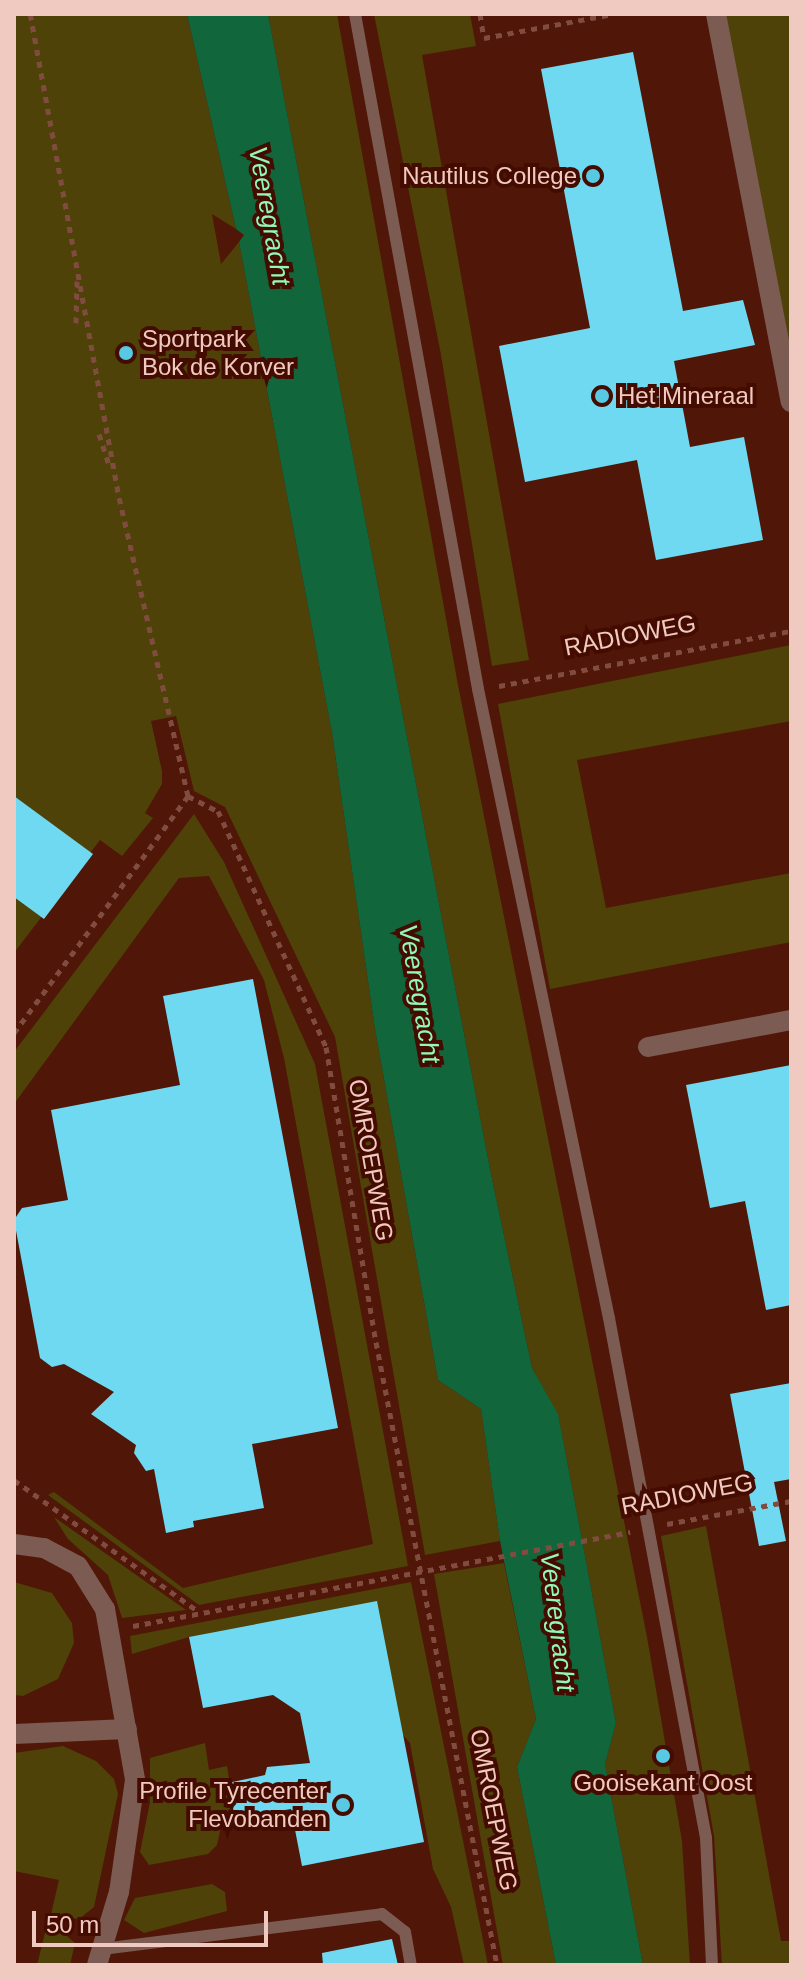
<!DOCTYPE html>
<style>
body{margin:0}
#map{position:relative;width:805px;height:1979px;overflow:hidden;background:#501607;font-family:Helvetica,sans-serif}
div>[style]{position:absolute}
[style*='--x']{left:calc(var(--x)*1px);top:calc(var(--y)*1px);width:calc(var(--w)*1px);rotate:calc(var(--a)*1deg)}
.green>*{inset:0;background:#4e4208}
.water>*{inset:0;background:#12663c}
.building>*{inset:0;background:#70d9f2}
.path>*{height:5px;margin-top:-2.5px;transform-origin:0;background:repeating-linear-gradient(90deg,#804c3f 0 6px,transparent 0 12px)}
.lane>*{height:12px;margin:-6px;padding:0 6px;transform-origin:6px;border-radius:6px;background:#7c5b52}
.street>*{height:20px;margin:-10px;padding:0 10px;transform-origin:10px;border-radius:10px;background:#7c5b52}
.dots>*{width:22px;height:22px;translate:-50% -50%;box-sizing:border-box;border:4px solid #440b00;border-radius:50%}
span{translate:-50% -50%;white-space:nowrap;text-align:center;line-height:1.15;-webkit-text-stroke:8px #440b00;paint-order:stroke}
.poi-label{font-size:24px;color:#f0cac0}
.right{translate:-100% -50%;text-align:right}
.left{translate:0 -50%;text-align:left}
.street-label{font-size:24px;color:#f0cac0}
.water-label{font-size:26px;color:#90f9b9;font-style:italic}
.frame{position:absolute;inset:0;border:16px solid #f0cac0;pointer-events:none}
.scale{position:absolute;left:32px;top:1911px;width:236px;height:36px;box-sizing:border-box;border:4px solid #f0cac0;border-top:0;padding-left:10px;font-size:24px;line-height:28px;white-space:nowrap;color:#f0cac0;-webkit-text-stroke:6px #440b00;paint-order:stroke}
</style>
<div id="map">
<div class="green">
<div style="clip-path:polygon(14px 14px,187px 14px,236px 229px,212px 214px,221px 264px,239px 242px,332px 733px,375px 1029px,438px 1380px,481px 1409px,500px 1541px,425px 1555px,335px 1037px,225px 807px,194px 791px,176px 716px,151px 721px,162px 771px,162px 784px,145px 813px,153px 818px,122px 856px,100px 840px,14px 953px)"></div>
<div style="clip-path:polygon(268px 14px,337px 14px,458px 685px,647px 1637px,682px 1841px,690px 1965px,643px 1965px,605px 1764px,616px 1723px,581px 1534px,558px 1415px,532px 1368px,491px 1174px)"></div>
<div style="clip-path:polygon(374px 14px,470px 14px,476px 46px,422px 55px,529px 660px,492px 666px,441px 355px)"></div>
<div style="clip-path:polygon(724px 14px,791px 14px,791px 356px)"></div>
<div style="clip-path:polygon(791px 645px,791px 721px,577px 760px,606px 908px,791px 873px,791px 942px,550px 989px,498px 704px)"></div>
<div style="clip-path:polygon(194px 814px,224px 862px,315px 1064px,408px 1566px,199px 1605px,48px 1495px,54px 1492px,183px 1588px,373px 1544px,284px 1058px,264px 980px,209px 876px,179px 878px,14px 1104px,14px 1052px)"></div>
<div style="clip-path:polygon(54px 1517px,186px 1610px,122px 1618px,108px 1575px,68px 1539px)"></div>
<div style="clip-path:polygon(706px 1526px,781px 1941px,791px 1941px,791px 1965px,722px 1965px,714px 1836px,661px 1536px)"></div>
<div style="clip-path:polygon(504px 1563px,536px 1719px,517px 1767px,556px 1965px,503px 1965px,434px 1574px)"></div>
<div style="clip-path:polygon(14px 1582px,52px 1593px,72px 1623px,74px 1643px,58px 1679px,23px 1696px,14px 1695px)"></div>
<div style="clip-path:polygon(411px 1582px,488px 1965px,464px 1965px,451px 1907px,433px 1869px,410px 1743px,403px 1735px,343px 1747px,399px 1719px,189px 1637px,132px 1654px,130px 1636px)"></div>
<div style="clip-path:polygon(205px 1743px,209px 1770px,227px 1766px,233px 1804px,223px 1818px,217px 1845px,208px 1854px,149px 1865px,140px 1852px,150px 1802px,150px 1758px)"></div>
<div style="clip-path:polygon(63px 1746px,96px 1761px,114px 1779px,118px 1794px,94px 1907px,79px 1919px,51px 1914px,59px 1880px,14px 1871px,14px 1753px)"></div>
<div style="clip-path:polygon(212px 1884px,225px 1892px,227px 1911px,144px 1933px,124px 1920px,135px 1898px)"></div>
<div style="clip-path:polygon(62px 1932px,75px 1943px,70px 1965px,37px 1965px,45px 1933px)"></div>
</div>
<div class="water">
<div style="clip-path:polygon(187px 14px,268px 14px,491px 1174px,532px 1368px,558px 1414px,581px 1534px,616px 1723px,605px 1764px,643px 1965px,556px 1965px,517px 1767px,536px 1719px,500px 1541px,481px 1409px,438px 1380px,375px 1029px,332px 733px,239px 242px,244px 235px,236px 229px)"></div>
</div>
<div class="building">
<div style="clip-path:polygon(633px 52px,683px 311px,743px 300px,755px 345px,674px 361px,690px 447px,744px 437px,763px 540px,656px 560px,637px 460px,525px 482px,499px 346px,590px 328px,541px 69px)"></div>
<div style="clip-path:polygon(14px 796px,93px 854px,44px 919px,14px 897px)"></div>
<div style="clip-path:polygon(253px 979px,338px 1428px,252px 1444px,264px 1508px,193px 1521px,194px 1527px,166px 1533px,154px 1469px,146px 1471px,134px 1453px,136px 1445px,91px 1414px,114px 1392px,64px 1364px,52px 1367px,40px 1358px,14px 1220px,22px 1208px,68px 1200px,51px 1110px,180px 1085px,163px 996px)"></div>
<div style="clip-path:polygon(791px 1065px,791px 1305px,766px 1310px,745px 1201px,710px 1208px,686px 1085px)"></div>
<div style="clip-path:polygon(791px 1383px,791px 1479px,774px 1482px,786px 1541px,759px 1546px,730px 1394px)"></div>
<div style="clip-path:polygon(377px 1601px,424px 1842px,302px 1866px,291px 1809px,235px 1818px,228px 1783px,265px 1775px,267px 1767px,310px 1763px,300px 1713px,273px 1695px,203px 1708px,189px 1637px)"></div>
<div style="clip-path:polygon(392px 1939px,398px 1965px,323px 1965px,322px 1953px)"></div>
</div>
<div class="path">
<div style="--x:480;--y:14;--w:24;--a:81"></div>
<div style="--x:484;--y:38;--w:131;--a:-10.5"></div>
<div style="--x:76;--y:323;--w:42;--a:-88.6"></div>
<div style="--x:99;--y:434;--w:35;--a:72"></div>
<div style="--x:499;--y:686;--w:297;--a:-10.7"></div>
<div style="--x:188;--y:796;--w:34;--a:27"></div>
<div style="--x:218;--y:811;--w:260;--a:65.4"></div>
<div style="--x:326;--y:1047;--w:299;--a:80.4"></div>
<div style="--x:376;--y:1342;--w:635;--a:79.01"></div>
<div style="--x:14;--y:1033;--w:294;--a:-53.7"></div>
<div style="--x:188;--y:796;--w:312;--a:-103"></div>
<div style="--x:118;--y:492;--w:486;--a:-100.4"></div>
<div style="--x:14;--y:1480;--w:227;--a:35.5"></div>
<div style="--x:667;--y:1524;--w:126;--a:-10.5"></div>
<div style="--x:133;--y:1626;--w:506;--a:-10.71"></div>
</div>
<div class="lane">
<div style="--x:355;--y:14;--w:686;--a:79.67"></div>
<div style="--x:478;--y:689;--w:642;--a:78.24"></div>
<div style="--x:609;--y:1318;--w:529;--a:79.43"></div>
<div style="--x:706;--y:1838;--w:127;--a:87.3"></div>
<div style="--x:102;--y:1949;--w:282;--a:-7.1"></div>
<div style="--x:382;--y:1914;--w:29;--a:38"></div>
<div style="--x:405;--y:1932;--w:34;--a:80"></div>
</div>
<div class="street">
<div style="--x:716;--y:14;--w:395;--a:79.1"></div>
<div style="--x:648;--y:1047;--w:146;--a:-10.7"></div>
<div style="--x:14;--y:1544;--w:30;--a:8"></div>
<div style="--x:44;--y:1548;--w:38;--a:28"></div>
<div style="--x:78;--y:1566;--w:51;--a:57.9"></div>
<div style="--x:105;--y:1609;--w:174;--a:80"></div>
<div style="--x:135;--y:1780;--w:113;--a:98.1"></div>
<div style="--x:119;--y:1892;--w:76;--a:106.8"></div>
<div style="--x:14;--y:1734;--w:113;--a:-2.5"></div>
</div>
<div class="dots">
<div style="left:593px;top:176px;background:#58c9e3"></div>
<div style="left:126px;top:353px;background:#58c9e3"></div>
<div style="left:602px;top:396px;background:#58c9e3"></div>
<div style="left:663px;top:1756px;background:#58c9e3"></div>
<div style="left:343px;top:1805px;background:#58c9e3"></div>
</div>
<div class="poi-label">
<span class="right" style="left:577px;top:176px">Nautilus College</span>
<span class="left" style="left:142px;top:353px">Sportpark<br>Bok de Korver</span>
<span class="left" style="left:618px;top:396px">Het Mineraal</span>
<span style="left:663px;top:1783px">Gooisekant Oost</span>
<span class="right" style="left:327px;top:1805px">Profile Tyrecenter<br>Flevobanden</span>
</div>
<div class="street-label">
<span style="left:630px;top:635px;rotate:-11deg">RADIOWEG</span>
<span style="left:371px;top:1160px;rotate:80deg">OMROEPWEG</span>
<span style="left:687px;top:1494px;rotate:-11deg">RADIOWEG</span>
<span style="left:494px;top:1810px;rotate:79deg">OMROEPWEG</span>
</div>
<div class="water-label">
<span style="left:269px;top:216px;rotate:80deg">Veeregracht</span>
<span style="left:419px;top:994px;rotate:80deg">Veeregracht</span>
<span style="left:557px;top:1622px;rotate:83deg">Veeregracht</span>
</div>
<div class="frame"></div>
<div class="scale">50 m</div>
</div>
